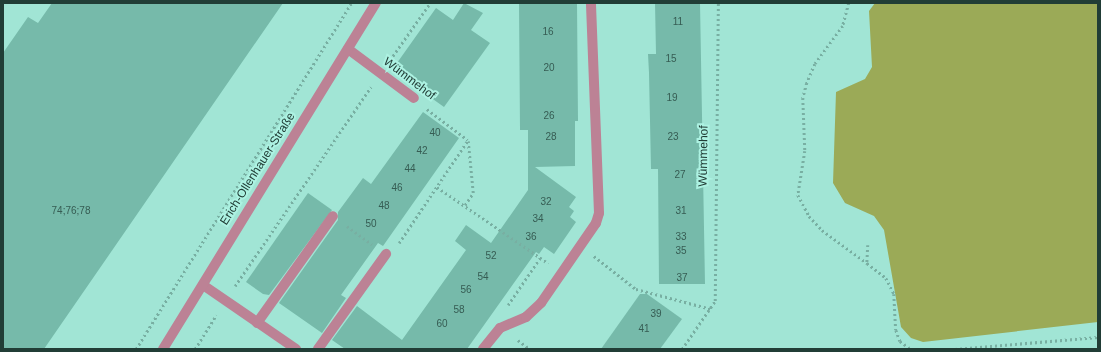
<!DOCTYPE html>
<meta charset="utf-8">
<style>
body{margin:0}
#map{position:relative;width:1101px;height:352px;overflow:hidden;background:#a1e5d5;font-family:Helvetica,sans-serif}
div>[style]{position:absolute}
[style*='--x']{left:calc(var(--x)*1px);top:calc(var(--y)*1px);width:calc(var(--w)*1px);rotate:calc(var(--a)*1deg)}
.water>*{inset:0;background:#9baa57}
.building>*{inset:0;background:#76baaa}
.path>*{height:2.5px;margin-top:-1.25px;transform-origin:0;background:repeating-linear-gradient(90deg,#78afa2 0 2px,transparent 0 5px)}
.minor>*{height:10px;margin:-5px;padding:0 5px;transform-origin:5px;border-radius:5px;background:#bc8295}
span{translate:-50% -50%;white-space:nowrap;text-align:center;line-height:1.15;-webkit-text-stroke:4px #adf2e2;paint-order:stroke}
.number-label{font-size:10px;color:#365c53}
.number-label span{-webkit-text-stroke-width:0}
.street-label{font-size:12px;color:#213d36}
.frame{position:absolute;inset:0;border:4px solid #213d36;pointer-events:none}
</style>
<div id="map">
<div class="water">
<div style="clip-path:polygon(875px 3px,1098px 3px,1098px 322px,923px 342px,911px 338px,901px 327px,884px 230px,874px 216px,845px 203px,833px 183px,836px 92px,865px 79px,872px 67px,869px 11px)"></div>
</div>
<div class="building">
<div style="clip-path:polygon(52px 3px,283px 3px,44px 349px,3px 349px,3px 53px,28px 17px,38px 23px)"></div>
<div style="clip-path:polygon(464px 3px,483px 13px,471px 30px,490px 43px,444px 107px,392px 70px,436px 8px,453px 20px)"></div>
<div style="clip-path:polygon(519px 3px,577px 3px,578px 121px,575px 121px,575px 166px,535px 167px,576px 197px,569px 207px,574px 211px,570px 217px,576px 222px,554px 254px,544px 247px,539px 254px,536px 252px,467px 349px,345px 349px,332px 340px,357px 306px,402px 340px,466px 250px,455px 241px,466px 225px,491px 243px,528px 190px,528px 130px,520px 130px)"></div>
<div style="clip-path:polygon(655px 3px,700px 3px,705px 284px,659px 284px,658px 169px,651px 169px,649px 73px,648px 54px,656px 54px)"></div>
<div style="clip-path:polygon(423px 112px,459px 138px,383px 246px,378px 243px,341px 295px,346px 298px,322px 333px,279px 303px,338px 220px,338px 212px,363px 178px,371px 184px)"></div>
<div style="clip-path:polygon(308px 193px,332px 210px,269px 295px,263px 294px,246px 282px)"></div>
<div style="clip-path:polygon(640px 294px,647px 294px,682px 319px,660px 349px,601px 349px)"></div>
</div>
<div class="path">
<div style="--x:849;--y:3;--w:24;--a:105"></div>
<div style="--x:843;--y:26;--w:47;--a:126.4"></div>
<div style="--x:815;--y:64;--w:21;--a:113"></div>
<div style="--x:807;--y:83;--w:16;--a:105"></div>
<div style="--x:803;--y:98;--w:53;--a:87.8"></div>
<div style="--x:805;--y:151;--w:45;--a:99"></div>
<div style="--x:798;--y:195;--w:24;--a:62"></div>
<div style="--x:809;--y:216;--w:19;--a:47"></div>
<div style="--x:822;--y:230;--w:56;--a:36.3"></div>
<div style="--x:390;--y:60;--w:70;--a:-54.9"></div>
<div style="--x:427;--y:109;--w:51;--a:37.1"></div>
<div style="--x:437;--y:187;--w:135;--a:34.4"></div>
<div style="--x:465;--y:205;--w:14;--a:-56"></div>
<div style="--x:473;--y:193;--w:52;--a:-95.5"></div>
<div style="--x:347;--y:226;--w:31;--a:36"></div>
<div style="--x:399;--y:243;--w:124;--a:-56.2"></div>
<div style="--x:868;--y:245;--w:18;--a:93"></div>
<div style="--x:867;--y:263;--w:24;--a:38"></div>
<div style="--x:886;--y:278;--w:18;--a:63"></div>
<div style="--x:894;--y:294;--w:36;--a:87"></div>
<div style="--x:896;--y:330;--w:12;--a:70"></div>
<div style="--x:900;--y:341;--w:14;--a:36"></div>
<div style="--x:594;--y:256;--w:53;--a:38.2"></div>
<div style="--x:636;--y:289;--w:78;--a:14.9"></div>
<div style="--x:235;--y:286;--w:241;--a:-55.7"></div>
<div style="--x:508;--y:305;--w:57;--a:-55.8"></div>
<div style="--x:518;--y:340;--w:15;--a:37"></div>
<div style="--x:136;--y:349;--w:407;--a:-58.1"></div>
<div style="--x:195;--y:349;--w:40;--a:-58"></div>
<div style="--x:682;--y:349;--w:58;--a:-55.5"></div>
<div style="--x:715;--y:301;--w:298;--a:-89.4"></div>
<div style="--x:955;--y:349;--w:144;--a:-4.8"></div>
</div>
<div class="minor">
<div style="--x:348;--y:49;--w:82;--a:36.6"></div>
<div style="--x:203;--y:285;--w:113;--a:34.5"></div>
<div style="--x:257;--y:323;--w:131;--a:-54.6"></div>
<div style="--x:163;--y:349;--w:406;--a:-58.4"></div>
<div style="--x:318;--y:349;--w:117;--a:-54.4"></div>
<div style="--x:483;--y:349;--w:27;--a:-51"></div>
<div style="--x:500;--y:328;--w:28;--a:-23"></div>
<div style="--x:526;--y:317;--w:21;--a:-43"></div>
<div style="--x:541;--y:303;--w:97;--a:-55.5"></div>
<div style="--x:596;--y:223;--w:10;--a:-73"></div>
<div style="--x:599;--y:213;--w:210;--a:-92.2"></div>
</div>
<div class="number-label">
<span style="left:678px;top:22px">11</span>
<span style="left:548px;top:32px">16</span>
<span style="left:671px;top:59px">15</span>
<span style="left:549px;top:68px">20</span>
<span style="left:672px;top:98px">19</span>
<span style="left:549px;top:116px">26</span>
<span style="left:435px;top:133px">40</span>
<span style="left:551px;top:137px">28</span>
<span style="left:673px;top:137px">23</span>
<span style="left:422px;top:151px">42</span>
<span style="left:410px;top:169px">44</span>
<span style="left:680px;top:175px">27</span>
<span style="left:397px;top:188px">46</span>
<span style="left:546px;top:202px">32</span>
<span style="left:384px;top:206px">48</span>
<span style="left:71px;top:211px">74;76;78</span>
<span style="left:681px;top:211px">31</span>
<span style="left:538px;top:219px">34</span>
<span style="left:371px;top:224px">50</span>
<span style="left:531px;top:237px">36</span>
<span style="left:681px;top:237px">33</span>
<span style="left:681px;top:251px">35</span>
<span style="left:491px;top:256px">52</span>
<span style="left:483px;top:277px">54</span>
<span style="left:682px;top:278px">37</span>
<span style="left:466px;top:290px">56</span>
<span style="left:459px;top:310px">58</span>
<span style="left:656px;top:314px">39</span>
<span style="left:442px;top:324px">60</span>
<span style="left:644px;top:329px">41</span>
</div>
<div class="street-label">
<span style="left:409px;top:79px;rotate:37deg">Wümmehof</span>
<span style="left:704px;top:156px;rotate:-89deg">Wümmehof</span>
<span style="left:258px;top:169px;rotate:-58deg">Erich-Ollenhauer-Straße</span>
</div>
<div class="frame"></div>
</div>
